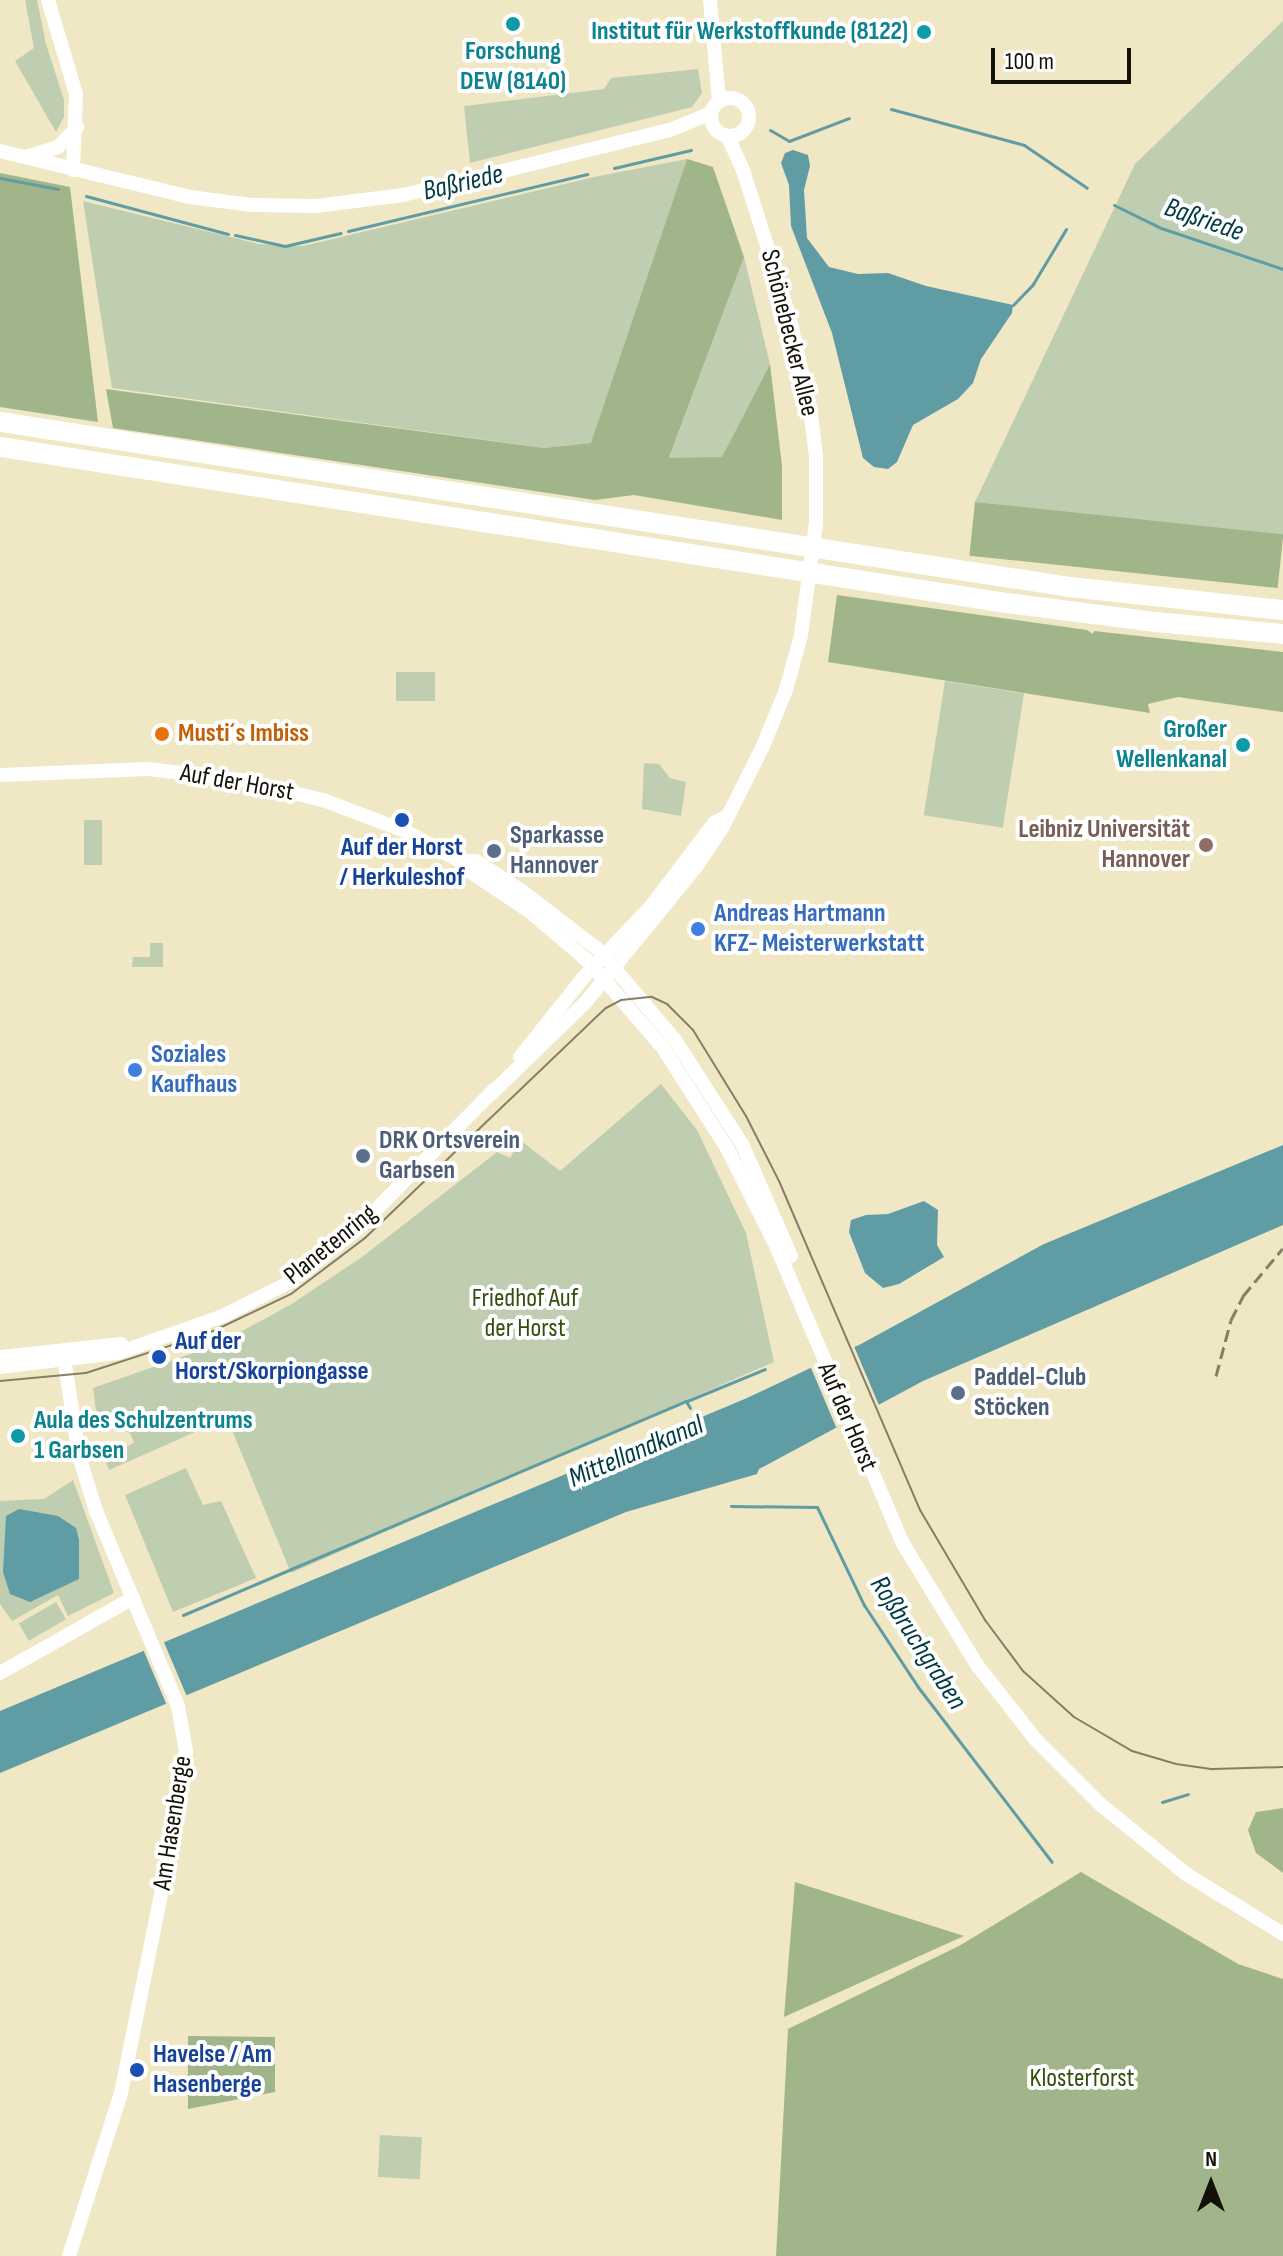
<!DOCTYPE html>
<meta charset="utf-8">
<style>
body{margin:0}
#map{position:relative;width:1283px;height:2256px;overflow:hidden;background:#f0e7c5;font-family:"Sofia Sans Condensed",sans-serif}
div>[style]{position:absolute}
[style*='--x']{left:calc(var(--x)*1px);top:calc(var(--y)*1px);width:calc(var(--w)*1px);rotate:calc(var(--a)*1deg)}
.green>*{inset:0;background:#bfceb0;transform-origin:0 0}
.forest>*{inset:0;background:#a1b58b;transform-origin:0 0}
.water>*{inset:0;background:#609ca4}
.pier>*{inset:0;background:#f0e7c5;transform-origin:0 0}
.stream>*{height:3px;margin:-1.5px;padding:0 1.5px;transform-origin:1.5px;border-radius:1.5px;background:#609ca4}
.tertiary>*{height:14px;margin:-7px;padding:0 7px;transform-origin:7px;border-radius:7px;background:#fff}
.tertiary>.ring{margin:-7px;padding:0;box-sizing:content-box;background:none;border:14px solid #fff;border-radius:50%}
.motorway>*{height:20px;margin:-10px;padding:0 10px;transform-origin:10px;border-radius:10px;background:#fff}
.tram>*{height:2px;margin:-1px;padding:0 1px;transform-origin:1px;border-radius:1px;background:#857f68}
.rail>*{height:3px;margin-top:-1.5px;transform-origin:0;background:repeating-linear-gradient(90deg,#857f68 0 12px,transparent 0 18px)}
.dots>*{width:22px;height:22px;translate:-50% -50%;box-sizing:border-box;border:4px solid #fff;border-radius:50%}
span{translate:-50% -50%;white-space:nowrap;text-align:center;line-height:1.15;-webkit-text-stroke:8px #fff;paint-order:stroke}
.culture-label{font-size:26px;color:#0d838f;font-weight:700}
.right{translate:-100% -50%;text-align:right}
.left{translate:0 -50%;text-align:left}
.street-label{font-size:26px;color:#141106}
.food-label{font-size:26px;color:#c56008;font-weight:700}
.education-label{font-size:26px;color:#785e54;font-weight:700}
.service-label{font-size:26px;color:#4e5e75;font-weight:700}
.transit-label{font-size:26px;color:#164399;font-weight:700}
.shop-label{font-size:26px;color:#366cbe;font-weight:700}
.park-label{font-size:26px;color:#354e0e}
.water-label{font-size:28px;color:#003b42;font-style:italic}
.north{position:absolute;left:1171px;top:2144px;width:80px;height:80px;-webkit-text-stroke:6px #fff;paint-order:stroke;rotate:0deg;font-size:22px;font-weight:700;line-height:32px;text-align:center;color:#141106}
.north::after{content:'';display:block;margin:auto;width:28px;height:36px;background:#141106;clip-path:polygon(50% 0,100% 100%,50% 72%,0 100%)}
.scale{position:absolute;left:991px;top:48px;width:140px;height:36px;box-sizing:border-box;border:4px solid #141106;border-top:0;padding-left:10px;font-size:24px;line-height:28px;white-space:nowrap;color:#141106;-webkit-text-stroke:6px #fff;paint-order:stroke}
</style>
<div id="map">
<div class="green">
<div style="clip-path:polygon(25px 0,37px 0,46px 44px,64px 100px,64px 117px,56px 132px,15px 61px,34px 48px)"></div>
<div style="clip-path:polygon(1283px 21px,1283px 537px,975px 502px,1135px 164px)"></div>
<div style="clip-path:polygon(698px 69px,702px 93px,692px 107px,470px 163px,464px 106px,604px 89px,611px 78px)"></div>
<div style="clip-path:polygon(687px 159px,592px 443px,544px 448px,112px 388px,83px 201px,259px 244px,303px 246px,594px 177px)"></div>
<div style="clip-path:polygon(744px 257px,770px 364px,722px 458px,669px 459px)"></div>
<div style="left:396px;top:672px;width:39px;height:29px"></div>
<div style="left:945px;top:681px;width:80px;height:136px;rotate:9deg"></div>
<div style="clip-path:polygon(644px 763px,659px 764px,670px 778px,686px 782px,681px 816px,642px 809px)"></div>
<div style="left:84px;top:820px;width:18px;height:45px"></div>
<div style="clip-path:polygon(150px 943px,163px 943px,163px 967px,132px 967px,133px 957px,150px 957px)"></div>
<div style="clip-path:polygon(661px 1084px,697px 1130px,746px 1233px,774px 1362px,291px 1573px,227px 1418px,109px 1470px,104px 1456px,134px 1443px,130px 1433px,119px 1428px,108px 1431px,98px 1427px,93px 1388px,216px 1345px,290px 1305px,362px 1257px,497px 1152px,510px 1158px,520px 1140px,560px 1171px)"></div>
<div style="clip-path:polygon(186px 1468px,203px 1505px,221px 1501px,256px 1578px,173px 1612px,125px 1495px)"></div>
<div style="clip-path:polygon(73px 1480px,114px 1593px,68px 1616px,58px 1595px,12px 1621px,0 1604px,0 1501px,44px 1499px)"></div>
<div style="left:56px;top:1602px;width:20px;height:43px;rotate:60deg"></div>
<div style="left:380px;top:2135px;width:42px;height:42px;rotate:3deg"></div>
</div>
<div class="forest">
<div style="clip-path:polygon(687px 159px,713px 167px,744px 257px,669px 458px,722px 457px,770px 364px,782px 466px,782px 520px,634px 495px,595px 500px,113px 428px,106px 389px,544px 448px,591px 443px)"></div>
<div style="clip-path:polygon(0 173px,70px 187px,98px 422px,0 407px)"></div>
<div style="left:975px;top:502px;width:310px;height:54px;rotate:6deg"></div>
<div style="clip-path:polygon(837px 595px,1087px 630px,1093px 634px,1094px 631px,1283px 652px,1283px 712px,1178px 697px,1148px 704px,1150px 713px,828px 662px)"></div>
<div style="clip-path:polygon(1283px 1808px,1283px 1873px,1256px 1853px,1248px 1830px,1256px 1812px)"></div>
<div style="clip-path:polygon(1081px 1872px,1238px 1964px,1283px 1979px,1283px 2256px,776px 2256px,788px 2029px,959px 1946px)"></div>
<div style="clip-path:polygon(795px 1882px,964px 1936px,784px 2017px)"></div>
<div style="clip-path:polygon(188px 2036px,275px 2037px,275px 2092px,188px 2109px)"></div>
</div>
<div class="water">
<div style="clip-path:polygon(793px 150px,808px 155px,810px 166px,804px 190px,807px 238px,829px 267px,858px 274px,888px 273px,926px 286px,1013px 305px,1012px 313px,981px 359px,973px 383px,958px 399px,913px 425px,897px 462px,888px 469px,874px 467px,863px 458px,832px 333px,791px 226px,789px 185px,781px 163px,785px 153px)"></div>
<div style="clip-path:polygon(1283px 1145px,1283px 1225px,923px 1381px,759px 1469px,757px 1474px,626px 1512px,0 1773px,0 1711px,747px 1398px,861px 1344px,1044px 1244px)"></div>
<div style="clip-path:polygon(924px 1201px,938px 1210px,937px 1245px,944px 1257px,899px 1284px,883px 1288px,865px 1273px,849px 1232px,851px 1220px,866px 1215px,888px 1214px)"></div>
<div style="clip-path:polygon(19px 1509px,58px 1516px,76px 1528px,79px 1540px,79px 1579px,30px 1602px,10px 1594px,3px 1572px,6px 1516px)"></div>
</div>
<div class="pier">
<div style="left:853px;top:1344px;width:70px;height:48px;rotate:67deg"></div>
<div style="left:163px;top:1640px;width:64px;height:22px;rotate:67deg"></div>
</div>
<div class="stream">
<div style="--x:891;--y:109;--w:138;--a:15.1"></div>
<div style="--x:1024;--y:145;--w:76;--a:34.3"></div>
<div style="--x:770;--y:130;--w:22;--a:30"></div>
<div style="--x:789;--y:141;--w:64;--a:-21"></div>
<div style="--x:614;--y:168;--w:79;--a:-13.2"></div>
<div style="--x:0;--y:178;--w:59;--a:10.7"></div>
<div style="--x:86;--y:196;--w:147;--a:15"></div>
<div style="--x:1114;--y:205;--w:52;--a:26.1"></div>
<div style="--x:1161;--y:228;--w:129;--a:18.6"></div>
<div style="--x:348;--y:231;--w:246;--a:-13.4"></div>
<div style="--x:235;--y:235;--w:51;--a:12.4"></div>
<div style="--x:285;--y:246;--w:57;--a:-13.1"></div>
<div style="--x:1013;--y:305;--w:29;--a:-46"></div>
<div style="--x:1033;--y:284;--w:64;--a:-59"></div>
<div style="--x:687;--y:1401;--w:84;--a:-22.3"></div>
<div style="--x:731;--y:1506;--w:86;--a:0.7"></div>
<div style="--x:817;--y:1507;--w:109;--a:64.4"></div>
<div style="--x:864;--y:1605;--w:98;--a:56.6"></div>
<div style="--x:918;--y:1687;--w:220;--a:52.6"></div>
<div style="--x:183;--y:1615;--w:547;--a:-23.05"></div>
<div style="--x:686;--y:1401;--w:8;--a:60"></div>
<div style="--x:1162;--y:1802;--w:27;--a:-17"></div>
</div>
<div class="tertiary">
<div style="--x:48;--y:0;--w:98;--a:73.4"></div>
<div style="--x:76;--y:94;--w:76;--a:92.3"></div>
<div style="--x:710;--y:0;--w:101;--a:84.9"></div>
<div class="ring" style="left:711px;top:98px;width:24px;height:24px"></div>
<div style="--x:0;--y:151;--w:195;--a:13.6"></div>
<div style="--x:190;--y:197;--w:63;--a:7.4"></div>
<div style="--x:252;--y:205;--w:64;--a:0.9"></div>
<div style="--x:316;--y:206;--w:88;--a:-7.2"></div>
<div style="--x:403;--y:195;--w:65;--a:-13.4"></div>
<div style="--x:466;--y:180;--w:210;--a:-13.8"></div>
<div style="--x:670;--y:130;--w:44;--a:-22.5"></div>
<div style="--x:29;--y:156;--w:30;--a:-17"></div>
<div style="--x:58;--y:147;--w:28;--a:-46"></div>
<div style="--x:0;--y:775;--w:148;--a:-2.3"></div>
<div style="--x:148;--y:769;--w:95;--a:6.7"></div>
<div style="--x:242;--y:780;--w:87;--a:14"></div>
<div style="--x:326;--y:801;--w:87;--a:20.9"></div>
<div style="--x:407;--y:832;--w:60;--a:28.7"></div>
<div style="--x:460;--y:861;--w:13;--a:48"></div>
<div style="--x:469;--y:871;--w:72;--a:33.7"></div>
<div style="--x:529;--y:911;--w:79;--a:40.4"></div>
<div style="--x:589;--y:962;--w:113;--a:49.3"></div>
<div style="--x:663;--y:1048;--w:119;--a:57.4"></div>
<div style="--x:727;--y:1148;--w:110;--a:63.4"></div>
<div style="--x:776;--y:1246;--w:322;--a:66.9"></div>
<div style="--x:902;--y:1542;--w:144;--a:58.6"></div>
<div style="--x:977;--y:1665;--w:95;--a:51.8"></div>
<div style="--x:1036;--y:1740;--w:91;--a:45"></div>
<div style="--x:1100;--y:1804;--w:111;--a:39.1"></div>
<div style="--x:1186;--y:1874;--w:114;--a:31.7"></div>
<div style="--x:460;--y:861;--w:16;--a:0"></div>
<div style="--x:476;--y:861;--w:55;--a:33.1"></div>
<div style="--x:522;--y:891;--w:98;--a:37.6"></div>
<div style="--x:600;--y:951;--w:116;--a:49.9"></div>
<div style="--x:675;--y:1040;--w:124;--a:57.2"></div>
<div style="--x:742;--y:1144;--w:122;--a:66.4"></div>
<div style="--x:520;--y:1057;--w:101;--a:-51.4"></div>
<div style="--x:583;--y:978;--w:100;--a:-46.6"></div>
<div style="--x:652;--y:905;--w:103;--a:-52.9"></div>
<div style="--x:714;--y:823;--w:11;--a:-27"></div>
<div style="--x:491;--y:1094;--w:131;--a:-44.1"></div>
<div style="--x:585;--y:1003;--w:176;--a:-50.8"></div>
<div style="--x:696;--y:867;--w:47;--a:-56.3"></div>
<div style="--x:722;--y:828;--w:92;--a:-63.4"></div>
<div style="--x:763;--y:746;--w:61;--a:-67.7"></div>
<div style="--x:786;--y:690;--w:57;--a:-74.7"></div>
<div style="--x:801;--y:635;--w:113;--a:-82.4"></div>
<div style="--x:816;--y:523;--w:67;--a:-90"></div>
<div style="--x:816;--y:456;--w:48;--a:-97.1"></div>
<div style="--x:810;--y:408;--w:95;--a:-102.7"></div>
<div style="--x:789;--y:315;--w:152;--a:-107.6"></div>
<div style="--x:743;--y:170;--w:38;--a:-115"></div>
<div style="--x:63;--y:1351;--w:106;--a:81.3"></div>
<div style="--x:79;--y:1456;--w:58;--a:72.8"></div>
<div style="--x:96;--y:1511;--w:212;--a:67.2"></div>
<div style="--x:178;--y:1706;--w:47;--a:80.1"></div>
<div style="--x:186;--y:1752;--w:94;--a:99.2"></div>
<div style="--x:171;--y:1845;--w:253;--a:101.4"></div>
<div style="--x:121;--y:2093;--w:171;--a:107.7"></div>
<div style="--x:0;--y:1357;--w:122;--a:-6.1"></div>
<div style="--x:0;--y:1367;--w:119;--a:-6.8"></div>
<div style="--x:118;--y:1353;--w:111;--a:-19.4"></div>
<div style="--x:223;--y:1316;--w:71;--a:-26.9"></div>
<div style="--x:286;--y:1284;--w:88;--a:-37.6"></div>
<div style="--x:356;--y:1230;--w:198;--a:-45.4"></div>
<div style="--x:0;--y:1673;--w:153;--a:-29.4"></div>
</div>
<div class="motorway">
<div style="--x:0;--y:422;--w:1083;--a:8.77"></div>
<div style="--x:1070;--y:587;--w:214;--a:6.2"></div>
<div style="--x:0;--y:447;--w:1019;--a:8.81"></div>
<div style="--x:1007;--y:603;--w:150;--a:7.3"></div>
<div style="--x:1156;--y:622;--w:128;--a:5.4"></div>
</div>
<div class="tram">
<div style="--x:0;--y:1381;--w:86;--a:-5.3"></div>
<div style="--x:86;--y:1373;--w:129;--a:-18"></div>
<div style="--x:209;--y:1333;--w:91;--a:-25.4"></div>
<div style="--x:291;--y:1294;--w:93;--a:-37.1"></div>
<div style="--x:365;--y:1238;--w:333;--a:-43.7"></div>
<div style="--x:606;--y:1008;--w:17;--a:-28"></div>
<div style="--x:621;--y:1000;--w:31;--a:-6"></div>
<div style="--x:652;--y:997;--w:17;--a:25"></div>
<div style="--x:667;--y:1004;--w:37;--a:45"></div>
<div style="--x:693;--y:1030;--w:101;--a:58.4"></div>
<div style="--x:746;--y:1116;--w:73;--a:63.1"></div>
<div style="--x:779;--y:1181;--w:358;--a:66.8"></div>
<div style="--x:920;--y:1510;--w:128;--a:59.4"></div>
<div style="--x:985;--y:1620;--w:64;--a:53.3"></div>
<div style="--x:1023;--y:1671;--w:69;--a:42"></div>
<div style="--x:1074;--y:1717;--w:67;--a:30.4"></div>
<div style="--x:1132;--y:1751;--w:46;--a:16.5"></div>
<div style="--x:1176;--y:1764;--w:37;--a:8"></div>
<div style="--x:1213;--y:1769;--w:70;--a:-1.6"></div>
</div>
<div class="rail">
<div style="--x:1216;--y:1376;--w:58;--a:-75"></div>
<div style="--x:1231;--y:1320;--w:27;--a:-63"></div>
<div style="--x:1243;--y:1296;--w:62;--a:-50.2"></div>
</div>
<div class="dots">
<div style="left:513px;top:24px;background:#0f9aa8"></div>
<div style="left:924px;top:32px;background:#0f9aa8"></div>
<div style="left:162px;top:734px;background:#e8710a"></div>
<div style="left:1243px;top:745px;background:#0f9aa8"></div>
<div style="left:402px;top:820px;background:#1a4fb4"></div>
<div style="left:1206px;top:845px;background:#8d6e63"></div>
<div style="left:494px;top:851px;background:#5c6f8a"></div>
<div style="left:698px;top:929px;background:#3f7fe0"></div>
<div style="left:135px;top:1070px;background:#3f7fe0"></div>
<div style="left:363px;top:1156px;background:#5c6f8a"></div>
<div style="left:159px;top:1357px;background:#1a4fb4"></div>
<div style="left:958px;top:1393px;background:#5c6f8a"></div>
<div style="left:18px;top:1436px;background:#0f9aa8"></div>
<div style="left:137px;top:2070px;background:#1a4fb4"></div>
</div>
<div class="culture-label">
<span class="right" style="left:908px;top:32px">Institut für Werkstoffkunde (8122)</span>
<span style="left:513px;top:67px">Forschung<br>DEW (8140)</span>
<span class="right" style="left:1227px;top:745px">Großer<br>Wellenkanal</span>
<span class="left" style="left:34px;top:1436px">Aula des Schulzentrums<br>1 Garbsen</span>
</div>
<div class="street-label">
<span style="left:789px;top:333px;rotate:76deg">Schönebecker Allee</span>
<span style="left:237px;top:783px;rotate:10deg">Auf der Horst</span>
<span style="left:331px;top:1245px;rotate:-39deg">Planetenring</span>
<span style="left:847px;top:1417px;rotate:67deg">Auf der Horst</span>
<span style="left:173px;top:1823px;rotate:-81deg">Am Hasenberge</span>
</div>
<div class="food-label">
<span class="left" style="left:178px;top:734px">Musti´s Imbiss</span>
</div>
<div class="education-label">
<span class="right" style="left:1190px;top:845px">Leibniz Universität<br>Hannover</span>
</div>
<div class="service-label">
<span class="left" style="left:510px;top:851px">Sparkasse<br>Hannover</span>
<span class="left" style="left:379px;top:1156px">DRK Ortsverein<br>Garbsen</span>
<span class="left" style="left:974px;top:1393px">Paddel-Club<br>Stöcken</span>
</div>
<div class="transit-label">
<span style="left:402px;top:863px">Auf der Horst<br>/ Herkuleshof</span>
<span class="left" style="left:175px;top:1357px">Auf der<br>Horst/Skorpiongasse</span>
<span class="left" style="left:153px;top:2070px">Havelse / Am<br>Hasenberge</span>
</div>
<div class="shop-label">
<span class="left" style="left:714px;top:929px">Andreas Hartmann<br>KFZ- Meisterwerkstatt</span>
<span class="left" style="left:151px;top:1070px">Soziales<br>Kaufhaus</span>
</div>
<div class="park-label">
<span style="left:525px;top:1314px">Friedhof Auf<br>der Horst</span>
<span style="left:1082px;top:2079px">Klosterforst</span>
</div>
<div class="water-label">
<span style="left:463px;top:183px;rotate:-13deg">Baßriede</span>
<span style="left:1204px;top:220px;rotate:19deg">Baßriede</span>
<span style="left:636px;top:1452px;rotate:-23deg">Mittellandkanal</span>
<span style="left:918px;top:1643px;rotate:57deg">Roßbruchgraben</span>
</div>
<div class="north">N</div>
<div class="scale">100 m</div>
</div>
